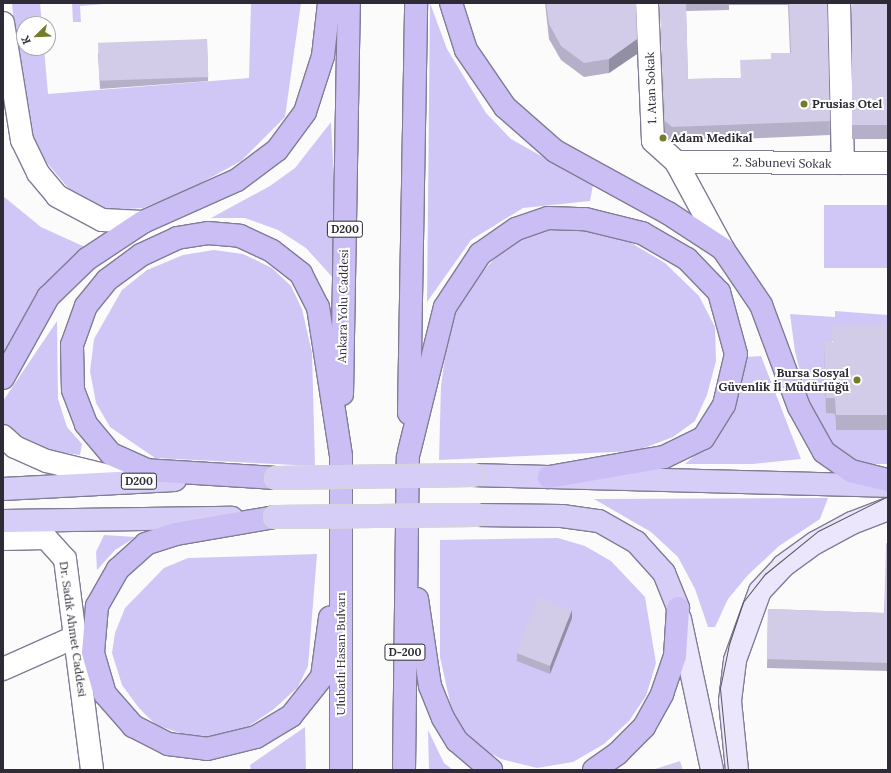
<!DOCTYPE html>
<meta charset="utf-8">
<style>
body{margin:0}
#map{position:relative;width:891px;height:773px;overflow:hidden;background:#fbfbfb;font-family:Lora,serif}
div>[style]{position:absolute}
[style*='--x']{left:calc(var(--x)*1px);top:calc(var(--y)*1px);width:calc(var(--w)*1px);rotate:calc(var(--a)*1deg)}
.green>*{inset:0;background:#d1c7f7;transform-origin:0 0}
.roads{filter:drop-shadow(1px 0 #817c96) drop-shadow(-1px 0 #817c96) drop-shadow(0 1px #817c96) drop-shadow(0 -1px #817c96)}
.minor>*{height:22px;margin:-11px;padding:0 11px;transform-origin:11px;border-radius:11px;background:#fff}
.tertiary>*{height:22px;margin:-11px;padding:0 11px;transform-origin:11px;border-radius:11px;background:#fff}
.secondary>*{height:22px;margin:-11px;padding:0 11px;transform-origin:11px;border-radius:11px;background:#ebe6fb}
.primary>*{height:22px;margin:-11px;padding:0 11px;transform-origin:11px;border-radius:11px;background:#d7cef7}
.trunk>*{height:22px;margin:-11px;padding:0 11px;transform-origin:11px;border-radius:11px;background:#cabef4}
.tram>*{height:1px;margin:-0.5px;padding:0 0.5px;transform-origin:0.5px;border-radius:0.5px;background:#59565f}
.bridges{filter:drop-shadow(1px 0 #d5d5d7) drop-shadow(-1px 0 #d5d5d7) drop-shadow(0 1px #d5d5d7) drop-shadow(0 -1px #d5d5d7)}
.primary-bridge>*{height:22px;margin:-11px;padding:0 11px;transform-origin:11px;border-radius:11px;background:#d7cef7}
.wall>*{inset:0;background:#b5afc8;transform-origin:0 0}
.shaded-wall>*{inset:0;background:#938fa3}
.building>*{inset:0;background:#d2cce9;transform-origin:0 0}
.dots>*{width:11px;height:11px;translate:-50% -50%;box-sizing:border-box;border:2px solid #fff;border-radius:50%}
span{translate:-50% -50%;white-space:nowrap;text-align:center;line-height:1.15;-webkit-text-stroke:4px #fff;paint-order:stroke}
.shield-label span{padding:1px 3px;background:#fff;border:1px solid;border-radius:3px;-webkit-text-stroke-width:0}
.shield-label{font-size:11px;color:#2e2b36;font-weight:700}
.street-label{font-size:12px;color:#2e2b36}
.poi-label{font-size:12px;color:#2e2b36;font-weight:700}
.left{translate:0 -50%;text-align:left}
.right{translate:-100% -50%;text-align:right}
.frame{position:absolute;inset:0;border:4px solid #2e2b36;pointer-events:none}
.north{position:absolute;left:16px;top:16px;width:40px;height:40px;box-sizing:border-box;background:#fff;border:1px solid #abaaaf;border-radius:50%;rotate:247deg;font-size:11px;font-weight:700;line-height:16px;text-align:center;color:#2e2b36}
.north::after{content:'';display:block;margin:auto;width:14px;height:18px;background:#737c27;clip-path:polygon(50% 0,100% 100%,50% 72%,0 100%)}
</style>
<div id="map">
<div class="green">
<div style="clip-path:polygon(12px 3px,40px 3px,42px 24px,24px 24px,24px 48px,44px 48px,48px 94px,249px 78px,251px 3px,301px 3px,285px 117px,241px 161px,190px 189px,143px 208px,98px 211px,73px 194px,42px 157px,22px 124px)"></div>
<div style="clip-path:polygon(72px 3px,116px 3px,80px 6px,81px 22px,73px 22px)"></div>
<div style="clip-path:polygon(430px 3px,447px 49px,486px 113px,511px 139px,593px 185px,590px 201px,523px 208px,471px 240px,427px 302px)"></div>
<div style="clip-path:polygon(331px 122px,337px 234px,334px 279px,306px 248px,278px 230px,245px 218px,211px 218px,270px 186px,295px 168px)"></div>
<div style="clip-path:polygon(3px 196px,41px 227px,85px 247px,3px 378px)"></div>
<div style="left:888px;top:205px;width:63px;height:64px;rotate:90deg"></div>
<div style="clip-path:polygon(551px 226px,587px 229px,628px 241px,665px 263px,699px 296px,715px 327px,716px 361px,707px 395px,695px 421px,673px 437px,636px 451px,439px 460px,441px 386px,449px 328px,467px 288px,498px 255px,524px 235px)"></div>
<div style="clip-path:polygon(214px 250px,243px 254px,272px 268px,291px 286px,302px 309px,312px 353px,315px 466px,155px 458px,110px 427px,96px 403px,90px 371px,94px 339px,122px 290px,147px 270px,183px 255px)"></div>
<div style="clip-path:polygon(835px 311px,888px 315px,888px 340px,832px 341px,827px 413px,835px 414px,836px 430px,888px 430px,888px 464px,862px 464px,830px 448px,813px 421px,795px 352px,790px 314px,835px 317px)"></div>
<div style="clip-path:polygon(57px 321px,58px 399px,67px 427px,82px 444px,80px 455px,58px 452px,25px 442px,3px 424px,3px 401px)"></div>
<div style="clip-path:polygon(761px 356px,801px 459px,753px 464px,685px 464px,718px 435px,732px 411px,746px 357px)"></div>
<div style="clip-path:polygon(828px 498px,820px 519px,779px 546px,748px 575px,728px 599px,715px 627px,708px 627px,695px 589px,678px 557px,651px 532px,594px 499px)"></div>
<div style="clip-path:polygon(104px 535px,136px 537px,115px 550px,97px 570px,96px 552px)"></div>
<div style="clip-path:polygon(558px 538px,585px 546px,611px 561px,645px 597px,656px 663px,646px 696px,629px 721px,604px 744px,573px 762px,537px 768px,501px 759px,473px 744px,454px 720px,440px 657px,440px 540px)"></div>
<div style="clip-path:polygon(317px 554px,308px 666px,298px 687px,274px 709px,239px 733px,214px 737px,183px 734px,156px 725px,139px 708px,122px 685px,112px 653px,115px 633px,125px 608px,164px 568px,188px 558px)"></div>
<div style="clip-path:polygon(305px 727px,306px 770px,251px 770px,250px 765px)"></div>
<div style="clip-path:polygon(428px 730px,444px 763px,453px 770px,429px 770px)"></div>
</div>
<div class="roads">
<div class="minor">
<div style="--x:647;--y:3;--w:138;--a:87.5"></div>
<div style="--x:653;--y:141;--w:31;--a:42"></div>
<div style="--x:676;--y:162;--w:99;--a:61.6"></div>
<div style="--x:839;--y:3;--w:160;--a:88.6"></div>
<div style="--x:676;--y:162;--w:212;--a:0.3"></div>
<div style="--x:3;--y:669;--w:79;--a:-24"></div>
</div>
<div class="tertiary">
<div style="--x:3;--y:23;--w:119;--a:80.8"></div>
<div style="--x:22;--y:140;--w:37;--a:64"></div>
<div style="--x:38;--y:173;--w:30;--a:50"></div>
<div style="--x:57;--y:196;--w:51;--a:28.1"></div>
<div style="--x:102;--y:220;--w:41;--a:2.8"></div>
<div style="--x:3;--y:436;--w:16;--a:43"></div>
<div style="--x:15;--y:447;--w:35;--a:24"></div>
<div style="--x:47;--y:461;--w:80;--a:13.7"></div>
<div style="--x:3;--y:539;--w:43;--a:-1.3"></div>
<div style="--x:46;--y:538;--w:28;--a:48"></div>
<div style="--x:65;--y:559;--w:213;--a:82.7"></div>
</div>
<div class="secondary">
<div style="--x:680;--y:619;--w:154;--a:78"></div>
<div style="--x:737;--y:770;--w:69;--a:-95.8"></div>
<div style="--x:730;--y:701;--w:41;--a:-83"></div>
<div style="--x:735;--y:660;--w:73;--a:-70.1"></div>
<div style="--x:760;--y:591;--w:34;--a:-47"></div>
<div style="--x:783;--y:566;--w:39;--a:-36"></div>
<div style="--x:815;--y:543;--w:42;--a:-28.4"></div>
<div style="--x:852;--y:523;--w:39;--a:-21"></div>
</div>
<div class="primary">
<div style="--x:473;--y:475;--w:415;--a:1.5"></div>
<div style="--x:3;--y:489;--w:172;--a:-3"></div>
<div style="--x:476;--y:515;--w:86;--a:0.7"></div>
<div style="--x:562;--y:516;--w:37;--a:8"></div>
<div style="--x:599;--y:521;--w:43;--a:29.6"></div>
<div style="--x:636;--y:542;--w:42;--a:47.9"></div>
<div style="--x:664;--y:573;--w:38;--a:68"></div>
<div style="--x:3;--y:521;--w:229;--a:-0.8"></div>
</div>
<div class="trunk">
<div style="--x:451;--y:3;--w:49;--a:72.3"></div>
<div style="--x:466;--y:50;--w:69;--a:55.6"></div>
<div style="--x:505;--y:107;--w:67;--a:41.3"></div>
<div style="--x:555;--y:151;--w:129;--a:28.8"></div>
<div style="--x:668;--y:213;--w:66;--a:33.2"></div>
<div style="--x:723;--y:249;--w:68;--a:55.8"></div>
<div style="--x:761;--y:305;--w:109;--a:69.6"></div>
<div style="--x:799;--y:407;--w:51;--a:60.9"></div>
<div style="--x:824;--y:452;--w:33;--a:35"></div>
<div style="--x:851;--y:471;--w:38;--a:14"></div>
<div style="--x:3;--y:378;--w:93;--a:-60.9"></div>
<div style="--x:48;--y:297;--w:54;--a:-44.3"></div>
<div style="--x:87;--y:259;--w:67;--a:-33.5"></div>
<div style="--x:143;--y:222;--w:103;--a:-24.1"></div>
<div style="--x:237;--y:180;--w:50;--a:-36.9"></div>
<div style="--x:277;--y:150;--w:47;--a:-53.6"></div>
<div style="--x:305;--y:112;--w:59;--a:-72.2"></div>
<div style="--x:323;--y:56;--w:53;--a:-83.5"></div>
<div style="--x:342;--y:394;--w:391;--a:-89"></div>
<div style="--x:409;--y:413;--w:410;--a:-89"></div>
<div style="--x:409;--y:452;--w:149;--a:-76.1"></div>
<div style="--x:445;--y:307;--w:64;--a:-56.6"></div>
<div style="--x:480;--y:254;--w:44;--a:-34.8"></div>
<div style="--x:516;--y:229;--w:34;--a:-19"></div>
<div style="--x:548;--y:218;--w:37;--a:2"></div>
<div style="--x:585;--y:219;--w:59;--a:13.8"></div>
<div style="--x:642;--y:233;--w:52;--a:30"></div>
<div style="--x:687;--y:259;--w:46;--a:45.9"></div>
<div style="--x:719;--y:292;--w:64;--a:74.7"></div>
<div style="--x:736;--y:354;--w:52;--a:103.2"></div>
<div style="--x:724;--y:405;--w:39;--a:122"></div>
<div style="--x:703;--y:438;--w:43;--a:154"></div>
<div style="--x:664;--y:457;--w:117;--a:170.1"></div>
<div style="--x:276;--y:478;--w:129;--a:-176.5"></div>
<div style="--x:147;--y:470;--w:39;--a:-156"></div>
<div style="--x:111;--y:454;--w:39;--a:-130"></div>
<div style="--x:86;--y:424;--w:36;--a:-111"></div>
<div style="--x:73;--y:390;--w:45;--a:-91.3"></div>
<div style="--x:72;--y:345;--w:41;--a:-70.3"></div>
<div style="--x:86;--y:306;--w:33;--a:-51"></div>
<div style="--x:107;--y:280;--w:42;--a:-36.3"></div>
<div style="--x:141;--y:255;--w:40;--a:-25"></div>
<div style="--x:177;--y:238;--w:31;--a:-9"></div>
<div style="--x:208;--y:233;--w:32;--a:5"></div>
<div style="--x:240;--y:236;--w:35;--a:25"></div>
<div style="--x:272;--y:251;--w:37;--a:38"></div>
<div style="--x:301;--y:274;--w:37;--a:63"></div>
<div style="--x:318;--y:307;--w:150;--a:81.2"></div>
<div style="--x:275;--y:517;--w:100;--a:170.3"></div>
<div style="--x:176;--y:534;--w:32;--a:162"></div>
<div style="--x:146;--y:544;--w:38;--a:138"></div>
<div style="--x:118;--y:569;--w:43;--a:119.6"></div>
<div style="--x:97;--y:606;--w:47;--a:94.9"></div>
<div style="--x:93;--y:653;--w:43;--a:73.7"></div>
<div style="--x:105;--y:694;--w:43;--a:48.8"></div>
<div style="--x:133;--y:726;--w:39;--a:27"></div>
<div style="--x:168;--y:744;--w:39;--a:7"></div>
<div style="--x:207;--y:749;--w:50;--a:-13.8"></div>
<div style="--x:256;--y:737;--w:41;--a:-31"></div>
<div style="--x:291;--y:716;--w:50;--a:-51.5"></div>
<div style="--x:322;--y:677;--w:60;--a:-82.3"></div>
<div style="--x:417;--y:599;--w:88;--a:81.5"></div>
<div style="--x:430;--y:686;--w:35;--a:68"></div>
<div style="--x:443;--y:718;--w:27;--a:59"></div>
<div style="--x:457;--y:741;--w:45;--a:40.5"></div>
<div style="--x:341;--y:770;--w:312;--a:-90"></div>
<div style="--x:404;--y:770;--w:313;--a:-89.3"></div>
<div style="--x:594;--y:770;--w:29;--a:-35"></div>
<div style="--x:618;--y:753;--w:37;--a:-45"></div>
<div style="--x:644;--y:727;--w:38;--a:-61"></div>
<div style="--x:662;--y:694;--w:40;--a:-71.1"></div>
<div style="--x:675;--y:656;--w:48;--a:-86.4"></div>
</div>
</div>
<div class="tram">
<div style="--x:728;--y:770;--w:82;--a:-95.6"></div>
<div style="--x:720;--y:688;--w:45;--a:-78.4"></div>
<div style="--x:729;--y:644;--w:44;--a:-71.6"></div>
<div style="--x:743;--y:602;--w:36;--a:-52"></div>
<div style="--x:765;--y:574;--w:68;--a:-39.1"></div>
<div style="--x:818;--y:531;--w:78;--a:-26.6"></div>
</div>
<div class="bridges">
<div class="primary-bridge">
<div style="--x:276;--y:478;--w:197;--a:-0.9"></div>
<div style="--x:275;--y:517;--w:201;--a:-0.6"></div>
</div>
</div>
<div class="wall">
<div style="clip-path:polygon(545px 3px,636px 3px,637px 54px,609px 73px,584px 77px,561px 60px,549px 39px)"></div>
<div style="clip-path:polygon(evenodd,660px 3px,827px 3px,830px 135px,672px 142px,665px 135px,660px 3px,729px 5px,788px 5px,790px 53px,740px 78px,688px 79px,686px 11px,729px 10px,729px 5px)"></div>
<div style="left:852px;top:3px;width:36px;height:136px"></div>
<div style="clip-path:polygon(207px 39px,208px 81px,100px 89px,98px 53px)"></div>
<div style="clip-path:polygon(888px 325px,888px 430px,836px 430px,835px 414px,826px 413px,824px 342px,832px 342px)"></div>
<div style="clip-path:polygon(888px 543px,888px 671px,767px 668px,768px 609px,884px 613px)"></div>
<div style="clip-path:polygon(572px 618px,550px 674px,517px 661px,517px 653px)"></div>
</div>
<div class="shaded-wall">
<div style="clip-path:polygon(637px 39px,637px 54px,609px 73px,609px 59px)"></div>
<div style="clip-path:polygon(572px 610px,572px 618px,550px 674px,550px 665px)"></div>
</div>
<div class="building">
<div style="clip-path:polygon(546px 3px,636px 3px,637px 39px,609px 59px,584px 63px,561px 46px,549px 24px)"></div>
<div style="clip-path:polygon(660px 3px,686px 3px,688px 79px,741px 78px,740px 60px,771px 59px,771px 53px,791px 53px,789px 3px,827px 3px,830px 121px,672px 127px,665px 121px)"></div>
<div style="left:852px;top:3px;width:36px;height:122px"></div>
<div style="left:207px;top:39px;width:38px;height:109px;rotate:88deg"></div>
<div style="clip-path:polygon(832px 325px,888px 325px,888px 415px,836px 415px,835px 398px,826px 398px,824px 342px,833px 342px)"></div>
<div style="clip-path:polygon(886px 543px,888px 543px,888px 663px,767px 659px,768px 609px,884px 613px)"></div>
<div style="left:538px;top:597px;width:36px;height:60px;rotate:21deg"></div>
<div style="clip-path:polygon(680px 761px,683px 770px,652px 770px)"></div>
</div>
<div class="dots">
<div style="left:804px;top:104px;background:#737c27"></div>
<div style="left:663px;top:138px;background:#737c27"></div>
<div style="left:857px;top:380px;background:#737c27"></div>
</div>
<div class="shield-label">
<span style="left:345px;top:229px">D200</span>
<span style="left:139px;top:481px">D200</span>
<span style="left:405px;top:652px">D-200</span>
</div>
<div class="street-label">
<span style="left:651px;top:88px;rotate:-92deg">1. Atan Sokak</span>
<span style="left:782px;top:163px;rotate:1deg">2. Sabunevi Sokak</span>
<span style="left:343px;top:306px;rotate:-89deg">Ankara Yolu Caddesi</span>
<span style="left:73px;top:629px;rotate:82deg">Dr. Sadık Ahmet Caddesi</span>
<span style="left:341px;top:654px;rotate:-90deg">Ulubatlı Hasan Bulvarı</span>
</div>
<div class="poi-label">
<span class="left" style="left:812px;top:104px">Prusias Otel</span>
<span class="left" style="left:671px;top:138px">Adam Medikal</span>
<span class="right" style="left:849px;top:380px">Bursa Sosyal<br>Güvenlik İl Müdürlüğü</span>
</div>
<div class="frame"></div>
<div class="north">K</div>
</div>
